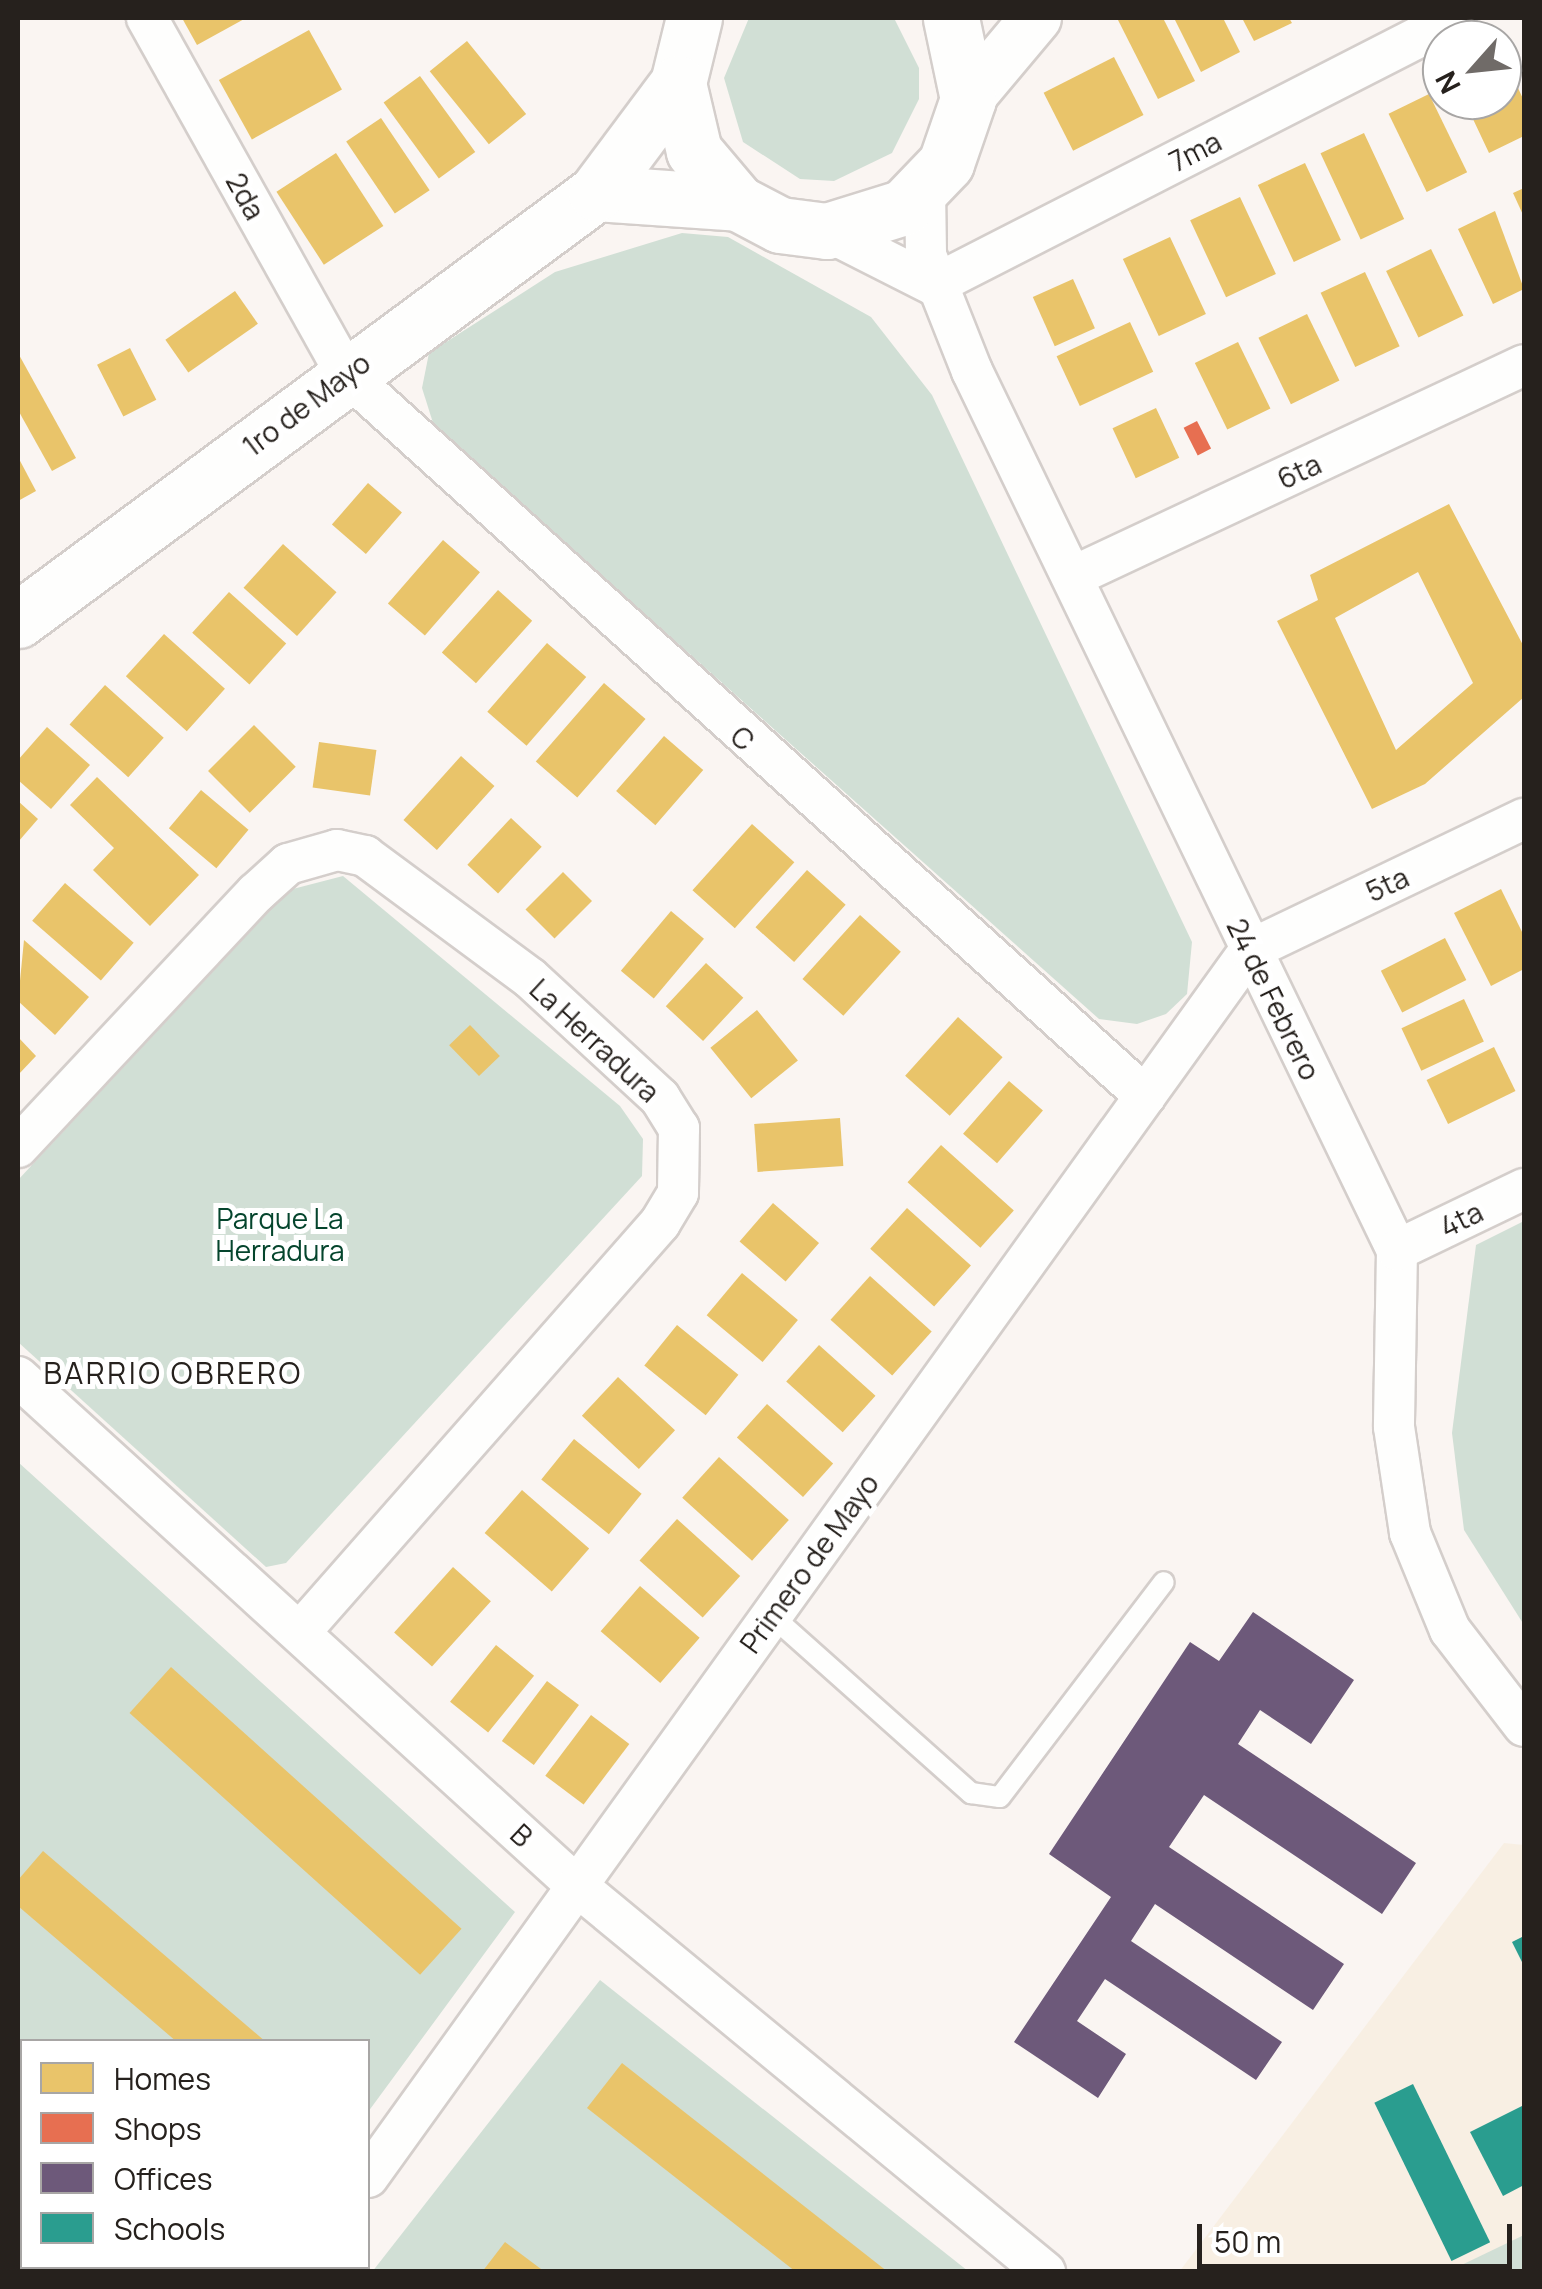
<!DOCTYPE html>
<style>
body{margin:0}
#map{position:relative;width:1542px;height:2289px;overflow:hidden;background:#faf5f2;font-family:Manrope,sans-serif}
div>[style]{position:absolute}
[style*='--x']{left:calc(var(--x)*1px);top:calc(var(--y)*1px);width:calc(var(--w)*1px);rotate:calc(var(--a)*1deg)}
.education>*{inset:0;background:#f8efe3}
.green>*{inset:0;background:#d1dfd5}
.homes>*{inset:0;background:#e9c46a;transform-origin:0 0}
.shops>*{inset:0;background:#e76f51;transform-origin:0 0}
.offices>*{inset:0;background:#6d597a}
.schools>*{inset:0;background:#2a9d8f;transform-origin:0 0}
.roads{filter:drop-shadow(2px 0 #d4cecb) drop-shadow(-2px 0 #d4cecb) drop-shadow(0 2px #d4cecb) drop-shadow(0 -2px #d4cecb)}
.service>*{height:20px;margin:-10px;padding:0 10px;transform-origin:10px;border-radius:10px;background:#fefefd}
.minor>*{height:40px;margin:-20px;padding:0 20px;transform-origin:20px;border-radius:20px;background:#fefefd}
.tertiary>*{height:50px;margin:-25px;padding:0 25px;transform-origin:25px;border-radius:25px;background:#fefefd}
.primary>*{height:55px;margin:-27.5px;padding:0 27.5px;transform-origin:27.5px;border-radius:27.5px;background:#fefefd}
span{translate:-50% -50%;white-space:nowrap;text-align:center;line-height:1.15;-webkit-text-stroke:10px #fff;paint-order:stroke}
.street-label{font-size:28px;color:#26211d}
.park-label{font-size:28px;color:#05452d}
.neighbourhood-label{font-size:30px;color:#26211d;letter-spacing:2.5px}
.frame{position:absolute;inset:0;border:20px solid #26211d;pointer-events:none}
.legend{position:absolute;left:20px;top:2039px;width:350px;height:230px;box-sizing:border-box;background:#fff;border:2px solid #a8a6a5;margin:0;padding:12px 18px;list-style:none;font-size:30px;color:#26211d}
.legend li{display:flex;align-items:center;gap:20px;height:50px}
.legend b{width:50px;border:2px solid #a8a6a5}
.north{position:absolute;left:1422px;top:20px;width:100px;height:100px;box-sizing:border-box;background:#fff;border:2px solid #a8a6a5;border-radius:50%;rotate:243deg;font-size:28px;font-weight:700;line-height:40px;text-align:center;color:#26211d}
.north::after{content:'';display:block;margin:auto;width:35px;height:45px;background:#706b68;clip-path:polygon(50% 0,100% 100%,50% 72%,0 100%)}
.scale{position:absolute;left:1197px;top:2224px;width:315px;height:45px;box-sizing:border-box;border:5px solid #26211d;border-top:0;padding-left:12px;font-size:30px;line-height:35px;white-space:nowrap;color:#26211d;-webkit-text-stroke:8px #fff;paint-order:stroke}
</style>
<div id="map">
<div class="education">
<div style="clip-path:polygon(1504px 1843px,1524px 1845px,1524px 2271px,1179px 2272px)"></div>
</div>
<div class="green">
<div style="clip-path:polygon(749px 18px,894px 18px,919px 68px,919px 99px,892px 153px,834px 181px,800px 179px,743px 142px,724px 78px)"></div>
<div style="clip-path:polygon(682px 233px,728px 237px,871px 317px,932px 395px,1192px 942px,1187px 994px,1166px 1014px,1137px 1024px,1099px 1019px,434px 426px,422px 388px,429px 353px,555px 272px)"></div>
<div style="clip-path:polygon(343px 876px,620px 1106px,643px 1139px,642px 1176px,286px 1563px,266px 1567px,18px 1342px,18px 1180px,289px 890px)"></div>
<div style="clip-path:polygon(1524px 1221px,1524px 1625px,1464px 1530px,1452px 1433px,1476px 1245px)"></div>
<div style="clip-path:polygon(18px 1462px,515px 1912px,368px 2112px,368px 2042px,22px 2042px,18px 2114px)"></div>
<div style="clip-path:polygon(600px 1980px,968px 2271px,372px 2272px)"></div>
<div style="clip-path:polygon(1524px 2235px,1524px 2271px,1449px 2271px)"></div>
</div>
<div class="homes">
<div style="clip-path:polygon(182px 18px,246px 18px,197px 45px)"></div>
<div style="clip-path:polygon(1117px 18px,1163px 18px,1195px 81px,1158px 99px)"></div>
<div style="clip-path:polygon(1174px 18px,1223px 18px,1240px 52px,1201px 72px)"></div>
<div style="clip-path:polygon(1242px 18px,1289px 18px,1292px 23px,1254px 41px)"></div>
<div style="left:309px;top:30px;width:68px;height:103px;rotate:61deg"></div>
<div style="left:467px;top:41px;width:94px;height:48px;rotate:51deg"></div>
<div style="clip-path:polygon(1502px 53px,1524px 101px,1524px 136px,1489px 153px,1464px 100px,1502px 100px)"></div>
<div style="left:1114px;top:57px;width:65px;height:79px;rotate:63deg"></div>
<div style="left:420px;top:76px;width:94px;height:45px;rotate:54deg"></div>
<div style="left:1429px;top:94px;width:87px;height:45px;rotate:64deg"></div>
<div style="left:381px;top:118px;width:87px;height:42px;rotate:56deg"></div>
<div style="left:1364px;top:133px;width:95px;height:48px;rotate:65deg"></div>
<div style="left:336px;top:153px;width:87px;height:71px;rotate:57deg"></div>
<div style="left:1305px;top:163px;width:85px;height:52px;rotate:65deg"></div>
<div style="clip-path:polygon(1524px 188px,1524px 217px,1513px 193px)"></div>
<div style="left:1240px;top:197px;width:85px;height:55px;rotate:65deg"></div>
<div style="clip-path:polygon(1495px 211px,1524px 289px,1493px 304px,1458px 229px)"></div>
<div style="left:1170px;top:237px;width:85px;height:52px;rotate:65deg"></div>
<div style="left:1431px;top:249px;width:74px;height:50px;rotate:64deg"></div>
<div style="left:1365px;top:272px;width:82px;height:49px;rotate:65deg"></div>
<div style="left:1073px;top:279px;width:54px;height:44px;rotate:66deg"></div>
<div style="left:235px;top:291px;width:40px;height:85px;rotate:55deg"></div>
<div style="left:1307px;top:314px;width:74px;height:54px;rotate:64deg"></div>
<div style="left:1130px;top:322px;width:55px;height:81px;rotate:65deg"></div>
<div style="left:1238px;top:342px;width:74px;height:48px;rotate:64deg"></div>
<div style="left:130px;top:348px;width:58px;height:37px;rotate:63deg"></div>
<div style="clip-path:polygon(18px 353px,76px 458px,52px 471px,18px 410px)"></div>
<div style="left:1156px;top:408px;width:55px;height:48px;rotate:65deg"></div>
<div style="clip-path:polygon(18px 457px,36px 491px,18px 501px)"></div>
<div style="left:368px;top:483px;width:45px;height:55px;rotate:41deg"></div>
<div style="clip-path:polygon(evenodd,1449px 504px,1524px 647px,1524px 697px,1425px 784px,1372px 809px,1277px 621px,1318px 600px,1310px 575px,1449px 504px,1418px 572px,1473px 683px,1396px 750px,1335px 618px,1418px 572px)"></div>
<div style="left:443px;top:540px;width:49px;height:84px;rotate:41deg"></div>
<div style="left:283px;top:544px;width:72px;height:59px;rotate:42deg"></div>
<div style="left:498px;top:590px;width:46px;height:84px;rotate:42deg"></div>
<div style="left:229px;top:592px;width:77px;height:55px;rotate:42deg"></div>
<div style="left:164px;top:634px;width:82px;height:57px;rotate:42deg"></div>
<div style="left:547px;top:643px;width:52px;height:91px;rotate:41deg"></div>
<div style="left:604px;top:683px;width:55px;height:104px;rotate:41deg"></div>
<div style="left:105px;top:685px;width:79px;height:53px;rotate:42deg"></div>
<div style="left:254px;top:725px;width:59px;height:65px;rotate:45deg"></div>
<div style="clip-path:polygon(47px 727px,90px 765px,51px 809px,18px 780px,18px 760px)"></div>
<div style="left:664px;top:736px;width:52px;height:73px;rotate:41deg"></div>
<div style="left:319px;top:742px;width:58px;height:46px;rotate:8deg"></div>
<div style="left:461px;top:756px;width:45px;height:86px;rotate:42deg"></div>
<div style="clip-path:polygon(97px 777px,199px 875px,150px 926px,93px 870px,114px 848px,70px 805px)"></div>
<div style="left:201px;top:790px;width:62px;height:50px;rotate:40deg"></div>
<div style="clip-path:polygon(18px 801px,38px 819px,18px 842px)"></div>
<div style="left:511px;top:818px;width:42px;height:64px;rotate:43deg"></div>
<div style="left:752px;top:824px;width:57px;height:89px;rotate:42deg"></div>
<div style="left:807px;top:870px;width:52px;height:77px;rotate:42deg"></div>
<div style="left:563px;top:872px;width:41px;height:53px;rotate:45deg"></div>
<div style="left:65px;top:883px;width:91px;height:50px;rotate:41deg"></div>
<div style="clip-path:polygon(1501px 889px,1524px 936px,1524px 969px,1491px 986px,1454px 913px)"></div>
<div style="left:671px;top:911px;width:43px;height:78px;rotate:40deg"></div>
<div style="left:860px;top:915px;width:55px;height:86px;rotate:42deg"></div>
<div style="left:1445px;top:938px;width:47px;height:72px;rotate:63deg"></div>
<div style="clip-path:polygon(24px 940px,89px 997px,55px 1035px,18px 1001px)"></div>
<div style="left:706px;top:963px;width:51px;height:59px;rotate:43deg"></div>
<div style="left:1464px;top:999px;width:47px;height:69px;rotate:65deg"></div>
<div style="left:757px;top:1010px;width:65px;height:60px;rotate:51deg"></div>
<div style="left:958px;top:1017px;width:60px;height:79px;rotate:42deg"></div>
<div style="left:470px;top:1025px;width:43px;height:29px;rotate:46deg"></div>
<div style="clip-path:polygon(18px 1037px,36px 1056px,18px 1075px)"></div>
<div style="left:1494px;top:1047px;width:49px;height:75px;rotate:64deg"></div>
<div style="left:1009px;top:1081px;width:45px;height:70px;rotate:41deg"></div>
<div style="left:840px;top:1118px;width:48px;height:86px;rotate:86deg"></div>
<div style="left:941px;top:1145px;width:98px;height:50px;rotate:42deg"></div>
<div style="left:773px;top:1203px;width:61px;height:51px;rotate:41deg"></div>
<div style="left:907px;top:1208px;width:86px;height:55px;rotate:42deg"></div>
<div style="left:742px;top:1273px;width:73px;height:55px;rotate:40deg"></div>
<div style="left:870px;top:1276px;width:83px;height:59px;rotate:42deg"></div>
<div style="left:677px;top:1325px;width:79px;height:52px;rotate:39deg"></div>
<div style="left:819px;top:1345px;width:76px;height:49px;rotate:42deg"></div>
<div style="left:618px;top:1377px;width:78px;height:53px;rotate:43deg"></div>
<div style="left:767px;top:1404px;width:89px;height:45px;rotate:42deg"></div>
<div style="left:574px;top:1439px;width:87px;height:52px;rotate:39deg"></div>
<div style="left:719px;top:1457px;width:94px;height:55px;rotate:42deg"></div>
<div style="left:522px;top:1490px;width:89px;height:57px;rotate:41deg"></div>
<div style="left:677px;top:1519px;width:85px;height:56px;rotate:42deg"></div>
<div style="left:453px;top:1567px;width:51px;height:88px;rotate:42deg"></div>
<div style="left:640px;top:1586px;width:79px;height:60px;rotate:41deg"></div>
<div style="left:496px;top:1645px;width:49px;height:73px;rotate:39deg"></div>
<div style="left:171px;top:1667px;width:391px;height:62px;rotate:42deg"></div>
<div style="left:547px;top:1681px;width:40px;height:75px;rotate:37deg"></div>
<div style="left:591px;top:1715px;width:48px;height:76px;rotate:37deg"></div>
<div style="clip-path:polygon(43px 1851px,266px 2042px,177px 2042px,18px 1906px,18px 1880px)"></div>
<div style="clip-path:polygon(622px 2063px,888px 2272px,796px 2272px,587px 2108px)"></div>
<div style="clip-path:polygon(505px 2242px,545px 2272px,482px 2272px)"></div>
</div>
<div class="shops">
<div style="left:1197px;top:421px;width:31px;height:15px;rotate:63deg"></div>
</div>
<div class="offices">
<div style="clip-path:polygon(1253px 1612px,1354px 1680px,1311px 1744px,1260px 1710px,1238px 1744px,1416px 1863px,1382px 1914px,1204px 1795px,1169px 1847px,1344px 1964px,1313px 2010px,1155px 1904px,1131px 1941px,1282px 2042px,1256px 2080px,1105px 1979px,1077px 2021px,1126px 2054px,1098px 2098px,1014px 2042px,1111px 1897px,1049px 1854px,1190px 1642px,1219px 1661px)"></div>
</div>
<div class="schools">
<div style="clip-path:polygon(1524px 1936px,1524px 1966px,1512px 1942px)"></div>
<div style="left:1413px;top:2084px;width:176px;height:43px;rotate:64deg"></div>
<div style="clip-path:polygon(1524px 2105px,1524px 2185px,1503px 2196px,1470px 2132px)"></div>
</div>
<div class="roads">
<div class="service">
<div style="--x:771;--y:1615;--w:268;--a:41.7"></div>
<div style="--x:971;--y:1793;--w:29;--a:8"></div>
<div style="--x:1000;--y:1797;--w:270;--a:-52.7"></div>
</div>
<div class="minor">
<div style="--x:147;--y:18;--w:408;--a:60.8"></div>
<div style="--x:346;--y:374;--w:1077;--a:42.1"></div>
<div style="--x:925;--y:190;--w:65;--a:89.1"></div>
<div style="--x:926;--y:255;--w:125;--a:68.4"></div>
<div style="--x:972;--y:371;--w:976;--a:64.2"></div>
<div style="--x:1397;--y:1250;--w:177;--a:91"></div>
<div style="--x:1394;--y:1427;--w:107;--a:81.4"></div>
<div style="--x:1410;--y:1533;--w:105;--a:67.6"></div>
<div style="--x:1450;--y:1630;--w:121;--a:52.4"></div>
<div style="--x:827;--y:231;--w:120;--a:26.8"></div>
<div style="--x:934;--y:285;--w:586;--a:-27.09"></div>
<div style="--x:1074;--y:576;--w:497;--a:-25.1"></div>
<div style="--x:18;--y:1147;--w:348;--a:-46.9"></div>
<div style="--x:256;--y:893;--w:43;--a:-42.2"></div>
<div style="--x:288;--y:864;--w:51;--a:-15.9"></div>
<div style="--x:337;--y:850;--w:29;--a:12"></div>
<div style="--x:365;--y:856;--w:205;--a:36.5"></div>
<div style="--x:530;--y:978;--w:177;--a:42.7"></div>
<div style="--x:660;--y:1098;--w:36;--a:58"></div>
<div style="--x:679;--y:1128;--w:65;--a:90.9"></div>
<div style="--x:678;--y:1193;--w:35;--a:121"></div>
<div style="--x:660;--y:1223;--w:545;--a:131.35"></div>
<div style="--x:1397;--y:1250;--w:141;--a:-25.7"></div>
<div style="--x:18;--y:1377;--w:756;--a:42.32"></div>
<div style="--x:577;--y:1886;--w:607;--a:39.52"></div>
<div style="--x:368;--y:2177;--w:1511;--a:-54.29"></div>
<div style="--x:1250;--y:950;--w:304;--a:-25.6"></div>
<div style="--x:299;--y:2272;--w:7;--a:-56"></div>
</div>
<div class="tertiary">
<div style="--x:968;--y:99;--w:106;--a:-50"></div>
</div>
<div class="primary">
<div style="--x:694;--y:18;--w:67;--a:103.8"></div>
<div style="--x:678;--y:83;--w:70;--a:76.8"></div>
<div style="--x:694;--y:151;--w:68;--a:49.8"></div>
<div style="--x:738;--y:203;--w:47;--a:27.6"></div>
<div style="--x:780;--y:225;--w:47;--a:7.3"></div>
<div style="--x:827;--y:231;--w:81;--a:-17.3"></div>
<div style="--x:904;--y:207;--w:61;--a:-46.3"></div>
<div style="--x:946;--y:163;--w:68;--a:-71"></div>
<div style="--x:968;--y:99;--w:83;--a:-101.9"></div>
<div style="--x:596;--y:193;--w:142;--a:4"></div>
<div style="--x:18;--y:620;--w:719;--a:-36.46"></div>
<div style="--x:596;--y:193;--w:137;--a:-53.3"></div>
<div style="--x:18;--y:2206;--w:6;--a:45"></div>
<div style="--x:98;--y:2266;--w:9;--a:41"></div>
</div>
</div>
<div class="street-label">
<span style="left:1195px;top:151px;rotate:-27deg">7ma</span>
<span style="left:246px;top:196px;rotate:61deg">2da</span>
<span style="left:306px;top:404px;rotate:-37deg">1ro de Mayo</span>
<span style="left:1299px;top:471px;rotate:-25deg">6ta</span>
<span style="left:743px;top:738px;rotate:42deg">C</span>
<span style="left:1387px;top:884px;rotate:-25deg">5ta</span>
<span style="left:1274px;top:999px;rotate:64deg">24 de Febrero</span>
<span style="left:595px;top:1040px;rotate:43deg">La Herradura</span>
<span style="left:1461px;top:1219px;rotate:-26deg">4ta</span>
<span style="left:809px;top:1563px;rotate:-54deg">Primero de Mayo</span>
<span style="left:522px;top:1835px;rotate:43deg">B</span>
</div>
<div class="park-label">
<span style="left:280px;top:1234px">Parque La<br>Herradura</span>
</div>
<div class="neighbourhood-label">
<span style="left:173px;top:1373px">BARRIO OBRERO</span>
</div>
<div class="frame"></div>
<ul class="legend">
<li><b style="height:28px;background:#e9c46a"></b>Homes</li>
<li><b style="height:28px;background:#e76f51"></b>Shops</li>
<li><b style="height:28px;background:#6d597a"></b>Offices</li>
<li><b style="height:28px;background:#2a9d8f"></b>Schools</li>
</ul>
<div class="north">N</div>
<div class="scale">50 m</div>
</div>
